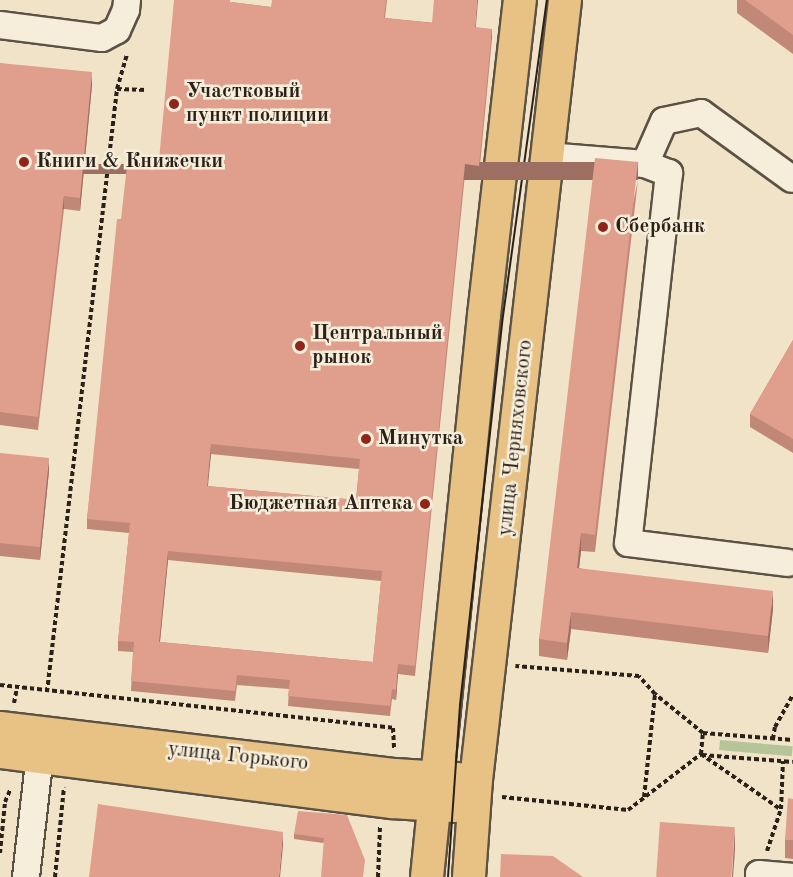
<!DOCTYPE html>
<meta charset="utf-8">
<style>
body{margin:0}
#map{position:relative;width:793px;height:877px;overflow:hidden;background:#f1e3c8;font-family:"Old Standard TT",serif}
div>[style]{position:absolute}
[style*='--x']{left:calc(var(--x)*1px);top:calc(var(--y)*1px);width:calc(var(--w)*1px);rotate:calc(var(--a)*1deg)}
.green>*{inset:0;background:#b6c599;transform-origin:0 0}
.path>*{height:4px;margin-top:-2px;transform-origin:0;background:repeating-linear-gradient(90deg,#2a2118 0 4.5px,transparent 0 7.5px)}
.roads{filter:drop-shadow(2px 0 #5c5244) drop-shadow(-2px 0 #5c5244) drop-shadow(0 2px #5c5244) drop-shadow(0 -2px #5c5244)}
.minor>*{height:26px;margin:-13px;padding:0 13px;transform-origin:13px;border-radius:13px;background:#f6eddb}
.major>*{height:32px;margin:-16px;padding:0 16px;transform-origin:16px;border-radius:16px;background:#e8c284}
.tram>*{height:1.5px;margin:-0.75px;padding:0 0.75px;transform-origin:0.75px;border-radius:0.75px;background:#2a2118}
.wall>*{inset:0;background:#c18878}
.shaded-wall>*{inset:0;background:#9d6f62;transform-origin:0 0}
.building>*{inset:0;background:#e09e8c;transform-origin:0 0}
.dots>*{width:16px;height:16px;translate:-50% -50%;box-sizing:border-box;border:3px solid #f6eddb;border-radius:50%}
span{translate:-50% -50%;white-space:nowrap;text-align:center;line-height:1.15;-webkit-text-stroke:5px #f6eddb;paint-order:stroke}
.poi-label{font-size:21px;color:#2a2118;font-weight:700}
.left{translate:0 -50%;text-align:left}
.right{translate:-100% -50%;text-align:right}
.street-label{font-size:21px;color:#2a2118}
</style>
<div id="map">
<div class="green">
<div style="left:720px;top:740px;width:73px;height:10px;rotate:5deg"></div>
</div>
<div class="path">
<div style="--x:117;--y:89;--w:30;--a:2"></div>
<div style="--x:0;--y:685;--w:395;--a:6.2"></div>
<div style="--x:393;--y:728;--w:21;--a:87"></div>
<div style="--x:47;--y:692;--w:607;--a:-83.38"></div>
<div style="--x:117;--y:89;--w:37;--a:-74"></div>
<div style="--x:14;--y:703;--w:16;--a:-79"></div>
<div style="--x:703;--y:733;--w:90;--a:4.4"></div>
<div style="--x:773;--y:739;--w:12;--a:-81"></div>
<div style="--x:775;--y:727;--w:37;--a:-61"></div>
<div style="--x:701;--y:754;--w:96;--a:34.8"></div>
<div style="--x:702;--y:755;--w:91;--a:4.4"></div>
<div style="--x:502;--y:797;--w:127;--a:5.9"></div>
<div style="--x:628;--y:810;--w:92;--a:-37.5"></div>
<div style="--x:701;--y:754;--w:21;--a:-85"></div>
<div style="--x:703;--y:733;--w:62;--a:-140.9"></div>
<div style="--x:655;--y:694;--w:24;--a:-132"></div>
<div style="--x:639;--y:676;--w:124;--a:-175.4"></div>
<div style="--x:644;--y:797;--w:104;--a:-83.9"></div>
<div style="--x:767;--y:851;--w:44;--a:-71.6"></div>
<div style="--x:781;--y:809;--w:48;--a:-87.6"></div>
<div style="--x:0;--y:853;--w:51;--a:-84.4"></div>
<div style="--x:5;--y:802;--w:13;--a:-67"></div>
<div style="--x:55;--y:877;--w:90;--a:-84.3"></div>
<div style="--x:378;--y:877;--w:50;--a:-87.7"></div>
</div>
<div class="roads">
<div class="minor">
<div style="--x:0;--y:25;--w:103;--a:7.3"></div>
<div style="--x:102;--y:38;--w:17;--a:-28"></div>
<div style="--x:117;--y:30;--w:22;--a:-66"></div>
<div style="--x:126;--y:10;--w:10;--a:-84"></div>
<div style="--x:547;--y:156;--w:98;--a:4.7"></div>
<div style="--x:645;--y:164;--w:26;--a:21"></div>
<div style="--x:669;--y:173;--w:372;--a:96.3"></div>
<div style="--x:628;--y:543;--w:161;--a:7.1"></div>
<div style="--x:645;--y:164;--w:47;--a:-66.2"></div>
<div style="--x:664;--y:121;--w:38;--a:-12"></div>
<div style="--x:701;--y:113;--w:112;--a:36"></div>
<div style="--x:26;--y:877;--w:141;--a:-83.5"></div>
<div style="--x:759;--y:877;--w:3;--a:-90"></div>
<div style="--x:759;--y:874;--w:32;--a:5"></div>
</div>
<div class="major">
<div style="--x:0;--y:728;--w:398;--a:6.8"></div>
<div style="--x:395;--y:775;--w:63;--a:3.6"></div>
<div style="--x:0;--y:752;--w:395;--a:7.3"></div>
<div style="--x:392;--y:802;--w:63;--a:3.6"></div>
<div style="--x:427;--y:877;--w:565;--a:-84.21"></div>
<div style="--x:484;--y:315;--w:317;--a:-83.5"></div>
<div style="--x:469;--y:877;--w:97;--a:-85.9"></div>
<div style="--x:476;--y:780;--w:785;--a:-83.49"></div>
</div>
</div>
<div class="tram">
<div style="--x:448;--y:877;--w:172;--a:-86"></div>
<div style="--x:460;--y:705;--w:391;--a:-83.7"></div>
<div style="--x:503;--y:316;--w:319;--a:-82.1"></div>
</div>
<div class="wall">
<div style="clip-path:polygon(evenodd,387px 0,385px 18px,476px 27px,492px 39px,479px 176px,465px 174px,415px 676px,398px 674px,396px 700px,392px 699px,390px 716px,288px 706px,289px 689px,237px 685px,235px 701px,131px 691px,133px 652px,118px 651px,118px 641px,129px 533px,87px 529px,87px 519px,121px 219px,159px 160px,231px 2px,271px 7px,387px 0,211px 454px,359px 469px,356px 500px,207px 486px,211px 454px,387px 0,168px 560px,381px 581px,373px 662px,160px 642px,168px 560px)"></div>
<div style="clip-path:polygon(737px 0,793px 0,793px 54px,737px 13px)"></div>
<div style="clip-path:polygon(0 63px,92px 85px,80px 211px,64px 209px,38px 430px,0 425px)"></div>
<div style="clip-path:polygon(638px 180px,595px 552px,581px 551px,579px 568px,773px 609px,768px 653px,571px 629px,567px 660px,539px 656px,539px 639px)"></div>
<div style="clip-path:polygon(793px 340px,793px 453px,750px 427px,750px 414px)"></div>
<div style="clip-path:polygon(0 453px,49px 471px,40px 560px,0 556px)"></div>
<div style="clip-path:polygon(793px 799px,793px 859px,785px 858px,785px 840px)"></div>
<div style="clip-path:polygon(347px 815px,323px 843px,294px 839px,294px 834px)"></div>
</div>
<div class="shaded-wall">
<div style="clip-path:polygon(477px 0,478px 0,475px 37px,475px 27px)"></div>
<div style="left:492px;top:29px;width:10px;height:138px;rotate:90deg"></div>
<div style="clip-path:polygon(92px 72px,92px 85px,80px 211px,80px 198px)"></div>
<div style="left:638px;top:162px;width:18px;height:375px;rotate:90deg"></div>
<div style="left:465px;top:164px;width:10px;height:504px;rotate:90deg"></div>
<div style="left:64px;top:196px;width:13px;height:223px;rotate:90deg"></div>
<div style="clip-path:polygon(211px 444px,211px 454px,207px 496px,207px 486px)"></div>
<div style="clip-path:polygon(49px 458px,49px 471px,40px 560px,40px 547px)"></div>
<div style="clip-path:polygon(581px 533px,581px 551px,577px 585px,577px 568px)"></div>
<div style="clip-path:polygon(168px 551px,168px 560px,159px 651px,159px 642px)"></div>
<div style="clip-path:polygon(773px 591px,773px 609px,768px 653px,768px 636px)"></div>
<div style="clip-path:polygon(571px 612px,571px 629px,567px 660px,567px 643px)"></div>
<div style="clip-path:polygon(398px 664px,398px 674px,396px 700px,396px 690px)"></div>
<div style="clip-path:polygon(735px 827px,735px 850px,733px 877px,732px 877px)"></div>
<div style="clip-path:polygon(283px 832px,283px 846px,280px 877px,279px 877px)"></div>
</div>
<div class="building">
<div style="clip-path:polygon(evenodd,174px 0,230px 0,230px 2px,271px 7px,272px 0,386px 0,384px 18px,432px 23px,434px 0,477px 0,475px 27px,492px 29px,479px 166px,465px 164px,415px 666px,398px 664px,396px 690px,392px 689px,390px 706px,288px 696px,290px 680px,237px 675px,235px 691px,131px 681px,134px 642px,118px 641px,130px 523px,87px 519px,117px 219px,121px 219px,128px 157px,159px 160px,174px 0,211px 444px,360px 459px,356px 500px,207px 486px,211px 444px,174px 0,168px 551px,382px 571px,373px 662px,159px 642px,168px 551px)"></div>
<div style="clip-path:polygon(745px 0,793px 0,793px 35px)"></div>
<div style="clip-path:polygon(0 63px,92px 72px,80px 198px,64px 196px,38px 417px,0 412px)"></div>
<div style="clip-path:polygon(595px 158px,638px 162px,595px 535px,581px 533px,577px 568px,773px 591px,768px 636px,571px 612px,567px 643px,539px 639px)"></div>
<div style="clip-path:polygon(793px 340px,793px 439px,750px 414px)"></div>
<div style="clip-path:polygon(0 453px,49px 458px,40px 547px,0 543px)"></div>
<div style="clip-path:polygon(788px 798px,793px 799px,793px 840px,785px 840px)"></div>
<div style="clip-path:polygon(98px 804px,283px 832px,279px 877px,89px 877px)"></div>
<div style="clip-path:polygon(298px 811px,347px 815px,365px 860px,363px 877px,321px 877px,324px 838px,294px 834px)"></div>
<div style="left:660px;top:822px;width:75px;height:55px;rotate:4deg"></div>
<div style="clip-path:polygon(501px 854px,553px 856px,583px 877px,500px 877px)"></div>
</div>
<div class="dots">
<div style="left:174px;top:104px;background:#8f2418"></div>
<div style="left:24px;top:162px;background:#8f2418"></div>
<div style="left:603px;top:227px;background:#8f2418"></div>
<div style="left:300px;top:346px;background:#8f2418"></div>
<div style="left:366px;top:439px;background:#8f2418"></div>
<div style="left:425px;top:504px;background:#8f2418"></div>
</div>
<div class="poi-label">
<span class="left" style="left:186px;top:104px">Участковый<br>пункт полиции</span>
<span class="left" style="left:36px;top:162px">Книги &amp; Книжечки</span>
<span class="left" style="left:615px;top:227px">Сбербанк</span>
<span class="left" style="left:312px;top:346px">Центральный<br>рынок</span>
<span class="left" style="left:378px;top:439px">Минутка</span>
<span class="right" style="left:413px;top:504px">Бюджетная Аптека</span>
</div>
<div class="street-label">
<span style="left:516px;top:438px;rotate:-84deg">улица Черняховского</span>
<span style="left:238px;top:757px;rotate:6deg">улица Горького</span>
</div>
</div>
